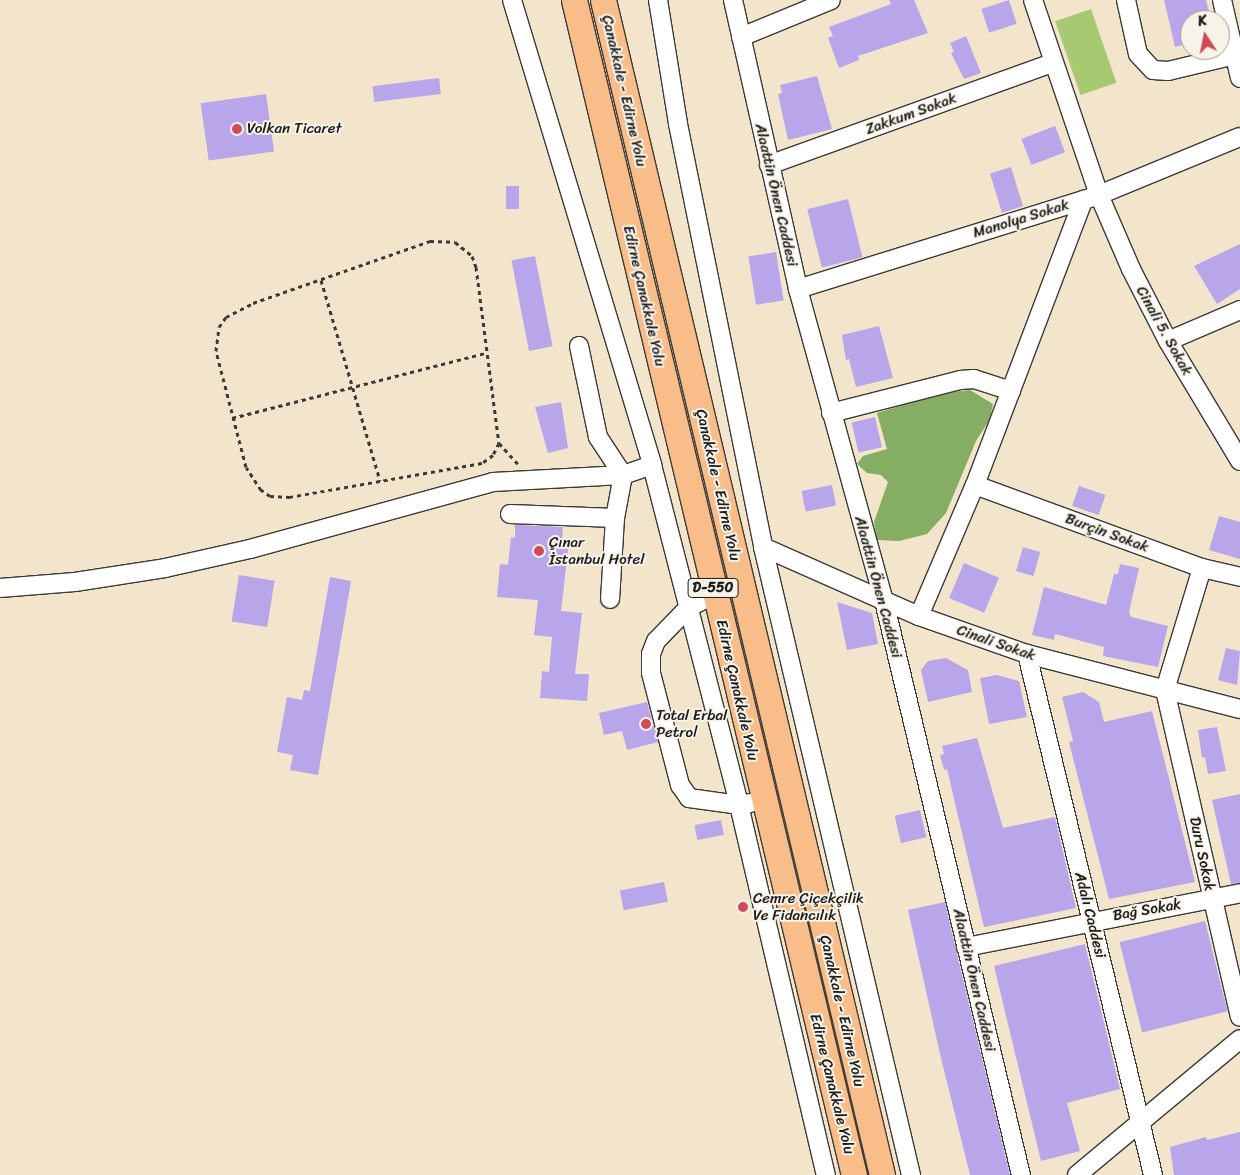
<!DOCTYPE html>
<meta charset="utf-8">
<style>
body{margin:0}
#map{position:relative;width:1240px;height:1175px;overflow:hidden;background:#f3e5cc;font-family:Sriracha,sans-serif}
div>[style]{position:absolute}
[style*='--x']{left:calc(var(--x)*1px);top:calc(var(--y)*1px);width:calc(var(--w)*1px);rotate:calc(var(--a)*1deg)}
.green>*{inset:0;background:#a7c972;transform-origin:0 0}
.forest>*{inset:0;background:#85ad64}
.building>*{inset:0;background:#b9a5ea;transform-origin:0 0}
.path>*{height:3px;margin-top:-1.5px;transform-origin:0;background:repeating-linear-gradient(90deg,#3c3a36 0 4px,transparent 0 8px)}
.roads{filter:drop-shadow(1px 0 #3c3a36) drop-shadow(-1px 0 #3c3a36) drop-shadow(0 1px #3c3a36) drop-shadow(0 -1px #3c3a36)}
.minor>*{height:18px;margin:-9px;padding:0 9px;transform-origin:9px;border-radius:9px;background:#fff}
.highway>*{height:25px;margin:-12.5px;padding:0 12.5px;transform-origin:12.5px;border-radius:12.5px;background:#f8bd89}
.dots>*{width:14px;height:14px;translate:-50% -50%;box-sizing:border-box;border:2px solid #f7f3e8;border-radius:50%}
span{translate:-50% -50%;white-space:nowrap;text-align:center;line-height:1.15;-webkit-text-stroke:4px #f7f3e8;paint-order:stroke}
.shield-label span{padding:1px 4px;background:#f7f3e8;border:1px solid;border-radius:4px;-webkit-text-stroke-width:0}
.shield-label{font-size:14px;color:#1c1c1c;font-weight:700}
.street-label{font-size:15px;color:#1c1c1c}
.poi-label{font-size:15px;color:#1c1c1c}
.left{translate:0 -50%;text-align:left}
.north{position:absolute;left:1180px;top:10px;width:50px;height:50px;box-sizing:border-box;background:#f7f3e8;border:1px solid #9f9d96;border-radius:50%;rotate:349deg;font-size:14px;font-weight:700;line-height:20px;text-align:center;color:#1c1c1c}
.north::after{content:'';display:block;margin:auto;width:18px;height:22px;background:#d1495b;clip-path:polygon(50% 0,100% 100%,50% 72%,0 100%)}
</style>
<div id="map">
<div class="green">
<div style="left:1091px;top:9px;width:78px;height:38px;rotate:71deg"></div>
</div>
<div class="forest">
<div style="clip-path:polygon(970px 390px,993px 404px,990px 419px,976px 441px,946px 513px,927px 534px,899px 541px,877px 540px,874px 522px,888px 482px,881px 475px,867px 473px,857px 464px,863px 456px,887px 449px,877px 413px,942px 393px)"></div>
</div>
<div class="building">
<div style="clip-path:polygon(889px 0,914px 0,928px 33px,858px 56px,859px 60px,839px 68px,828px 38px,833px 36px,829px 27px,891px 4px)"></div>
<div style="left:1009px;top:0;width:25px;height:29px;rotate:72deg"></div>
<div style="clip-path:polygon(1164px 0,1206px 0,1211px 20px,1190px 20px,1190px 43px,1175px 47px)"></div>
<div style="clip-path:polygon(966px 36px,981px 73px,964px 79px,951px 53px,954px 52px,950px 43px)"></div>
<div style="clip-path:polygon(817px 76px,832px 129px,788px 140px,778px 94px,782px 93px,780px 85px)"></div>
<div style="left:439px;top:78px;width:16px;height:67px;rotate:83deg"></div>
<div style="left:266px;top:94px;width:58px;height:66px;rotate:82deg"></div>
<div style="left:1055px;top:126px;width:28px;height:36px;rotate:69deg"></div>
<div style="left:1011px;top:167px;width:41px;height:22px;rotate:73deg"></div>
<div style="left:506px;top:186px;width:13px;height:23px"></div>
<div style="left:848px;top:199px;width:60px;height:42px;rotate:76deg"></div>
<div style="clip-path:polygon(1240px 244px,1240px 289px,1217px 304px,1194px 266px)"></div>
<div style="left:776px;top:252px;width:49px;height:28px;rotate:81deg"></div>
<div style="left:535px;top:256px;width:92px;height:24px;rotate:79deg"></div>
<div style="clip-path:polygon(879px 326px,893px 378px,856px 387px,849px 359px,846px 360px,842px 335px)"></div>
<div style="clip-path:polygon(561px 402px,568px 448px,548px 453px,535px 407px)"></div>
<div style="left:875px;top:417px;width:31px;height:24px;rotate:77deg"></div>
<div style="left:832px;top:485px;width:21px;height:31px;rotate:79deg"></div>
<div style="left:1079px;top:486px;width:28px;height:21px;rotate:19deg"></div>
<div style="clip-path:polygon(1219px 516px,1240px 522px,1240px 559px,1209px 550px)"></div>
<div style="clip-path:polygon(515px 525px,563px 527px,562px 541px,569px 542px,561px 611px,582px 613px,575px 674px,589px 674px,587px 701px,540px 698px,542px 671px,549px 672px,552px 637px,534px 635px,538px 600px,497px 597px,500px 564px,508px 565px,511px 537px,515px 538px)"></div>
<div style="left:1023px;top:547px;width:18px;height:25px;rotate:16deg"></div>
<div style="left:964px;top:563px;width:38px;height:38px;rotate:23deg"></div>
<div style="clip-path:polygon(1120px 564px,1139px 568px,1129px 612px,1131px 617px,1168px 626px,1158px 667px,1103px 656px,1104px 647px,1055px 634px,1054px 640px,1032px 635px,1044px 587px,1106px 605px,1114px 574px,1118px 574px)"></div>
<div style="left:239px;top:575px;width:36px;height:47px;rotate:9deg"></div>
<div style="clip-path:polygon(330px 577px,351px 581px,318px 775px,290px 770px,293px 755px,277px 752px,287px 697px,302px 700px,304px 690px,310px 691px)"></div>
<div style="clip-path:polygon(837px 602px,872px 613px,878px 644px,847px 650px)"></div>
<div style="clip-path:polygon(1226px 648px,1240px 651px,1237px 685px,1218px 680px)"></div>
<div style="clip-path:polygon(946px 658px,968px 670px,972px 692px,928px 702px,921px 670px,928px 661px)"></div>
<div style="clip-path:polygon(997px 675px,1019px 681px,1027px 717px,989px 724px,980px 678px)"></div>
<div style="clip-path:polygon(1083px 692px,1099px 702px,1104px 722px,1152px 711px,1195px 882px,1109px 899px,1074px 762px,1069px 742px,1073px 741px,1062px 697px)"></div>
<div style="clip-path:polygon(647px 702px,658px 742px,627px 750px,622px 731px,604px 735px,599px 713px)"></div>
<div style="clip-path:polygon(1217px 727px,1226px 771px,1208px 774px,1205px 757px,1202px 758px,1198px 730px)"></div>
<div style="clip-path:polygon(977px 738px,1003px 828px,1055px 817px,1076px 908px,984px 927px,947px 769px,944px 770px,940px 755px,944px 754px,942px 746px)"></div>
<div style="clip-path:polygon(1240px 794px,1240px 883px,1231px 884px,1212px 800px)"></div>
<div style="left:920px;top:810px;width:28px;height:26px;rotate:77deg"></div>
<div style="left:721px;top:820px;width:15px;height:27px;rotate:79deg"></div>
<div style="left:664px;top:882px;width:20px;height:45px;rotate:79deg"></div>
<div style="clip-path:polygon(945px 902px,956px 950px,1010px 1175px,970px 1175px,940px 1054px,908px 910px)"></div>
<div style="left:1205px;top:921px;width:93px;height:88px;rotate:76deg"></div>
<div style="clip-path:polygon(1085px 944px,1120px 1089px,1067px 1103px,1080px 1151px,1041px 1161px,994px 966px)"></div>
<div style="clip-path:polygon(1240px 1132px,1240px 1175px,1174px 1175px,1170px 1147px,1206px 1137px,1207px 1140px)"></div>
</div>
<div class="path">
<div style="--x:321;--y:280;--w:209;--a:73.6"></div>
<div style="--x:232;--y:418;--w:262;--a:-14.4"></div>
<div style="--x:499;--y:443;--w:13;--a:117"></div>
<div style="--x:493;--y:455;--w:14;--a:144"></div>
<div style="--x:482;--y:463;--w:195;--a:170"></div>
<div style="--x:290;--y:497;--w:20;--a:-177"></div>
<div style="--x:270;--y:496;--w:11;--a:-146"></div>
<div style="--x:261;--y:490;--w:27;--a:-123"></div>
<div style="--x:246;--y:467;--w:120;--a:-104.5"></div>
<div style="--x:216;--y:351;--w:24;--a:-83"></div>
<div style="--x:219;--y:327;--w:12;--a:-55"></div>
<div style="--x:226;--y:317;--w:30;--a:-27"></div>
<div style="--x:253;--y:303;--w:188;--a:-19.3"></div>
<div style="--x:430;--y:241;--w:25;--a:2"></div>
<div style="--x:455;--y:242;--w:22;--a:39"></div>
<div style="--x:472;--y:256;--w:12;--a:70"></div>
<div style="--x:476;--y:267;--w:177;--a:82.6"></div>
<div style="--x:499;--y:443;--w:28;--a:48"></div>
</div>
<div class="roads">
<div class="minor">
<div style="--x:512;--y:0;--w:486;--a:73.2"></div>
<div style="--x:652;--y:465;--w:351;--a:75.6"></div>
<div style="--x:739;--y:805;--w:380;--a:76.8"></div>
<div style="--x:658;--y:0;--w:126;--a:80.8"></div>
<div style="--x:678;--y:124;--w:431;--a:78.6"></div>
<div style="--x:763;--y:547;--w:645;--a:76.74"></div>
<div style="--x:733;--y:0;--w:296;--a:77.3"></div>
<div style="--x:798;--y:289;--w:324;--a:74.6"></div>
<div style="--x:884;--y:601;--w:590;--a:76.58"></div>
<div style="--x:1033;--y:0;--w:206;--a:71.3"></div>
<div style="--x:1099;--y:195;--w:81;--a:66.6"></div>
<div style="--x:1131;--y:269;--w:81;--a:62.8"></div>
<div style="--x:1168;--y:341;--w:140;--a:59"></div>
<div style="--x:1126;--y:0;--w:55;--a:77.5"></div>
<div style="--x:1138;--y:54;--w:22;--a:47"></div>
<div style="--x:1153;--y:70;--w:15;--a:4"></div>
<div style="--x:1168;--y:71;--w:69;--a:-13.4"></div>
<div style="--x:1222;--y:0;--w:80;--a:77"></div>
<div style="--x:741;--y:37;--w:97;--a:-22.3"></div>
<div style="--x:769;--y:165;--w:302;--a:-19.8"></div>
<div style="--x:798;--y:289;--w:315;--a:-17.3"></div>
<div style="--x:1099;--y:195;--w:152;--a:-22.4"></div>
<div style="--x:1168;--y:341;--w:78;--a:-23.3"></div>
<div style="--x:579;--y:346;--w:93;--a:78.2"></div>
<div style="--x:598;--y:437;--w:45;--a:56.7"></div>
<div style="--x:623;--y:475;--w:44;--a:100.5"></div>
<div style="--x:831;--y:413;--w:133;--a:-14.3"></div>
<div style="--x:960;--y:380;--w:14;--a:-4"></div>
<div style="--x:974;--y:379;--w:39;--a:18"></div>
<div style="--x:975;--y:485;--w:242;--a:20.1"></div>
<div style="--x:1202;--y:568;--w:39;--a:13"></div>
<div style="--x:510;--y:514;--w:105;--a:2.2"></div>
<div style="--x:615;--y:518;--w:81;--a:93.5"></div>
<div style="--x:763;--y:547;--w:171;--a:23.9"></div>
<div style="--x:919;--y:616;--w:114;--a:19.4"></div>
<div style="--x:1027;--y:654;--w:220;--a:14.5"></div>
<div style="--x:1202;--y:568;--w:127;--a:106.9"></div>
<div style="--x:1165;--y:690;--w:335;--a:77.1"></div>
<div style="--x:0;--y:588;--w:75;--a:-4.6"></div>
<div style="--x:75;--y:582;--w:91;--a:-8.8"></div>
<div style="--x:165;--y:568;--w:87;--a:-12.6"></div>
<div style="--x:250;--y:549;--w:252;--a:-15.4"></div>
<div style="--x:493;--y:482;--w:130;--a:-3.1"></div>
<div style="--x:623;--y:475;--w:31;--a:-19"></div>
<div style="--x:715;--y:594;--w:29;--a:153"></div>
<div style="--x:689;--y:607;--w:47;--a:134.1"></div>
<div style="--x:656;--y:641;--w:14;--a:111"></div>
<div style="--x:651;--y:654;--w:19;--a:90"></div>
<div style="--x:651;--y:673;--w:116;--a:75.5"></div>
<div style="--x:680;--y:785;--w:16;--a:55"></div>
<div style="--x:689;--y:798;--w:50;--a:8"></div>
<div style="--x:739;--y:805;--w:11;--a:-10"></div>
<div style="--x:919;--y:616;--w:142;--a:-66.9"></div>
<div style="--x:975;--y:485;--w:305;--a:-69.2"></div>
<div style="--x:1027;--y:654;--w:536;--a:76.4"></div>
<div style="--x:966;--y:947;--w:279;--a:-11.1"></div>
<div style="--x:1077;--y:1175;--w:212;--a:-39.8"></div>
</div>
<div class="highway">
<div style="--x:574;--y:0;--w:1208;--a:76.6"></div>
<div style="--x:603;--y:0;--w:1208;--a:76.64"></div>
</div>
</div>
<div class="dots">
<div style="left:237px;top:129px;background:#d1495b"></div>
<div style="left:539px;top:551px;background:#d1495b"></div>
<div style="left:646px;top:724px;background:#d1495b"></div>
<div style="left:743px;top:907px;background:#d1495b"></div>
</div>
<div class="shield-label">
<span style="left:713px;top:588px">D-550</span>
</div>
<div class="street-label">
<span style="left:624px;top:91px;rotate:77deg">Çanakkale - Edirne Yolu</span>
<span style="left:911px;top:114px;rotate:-20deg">Zakkum Sokak</span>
<span style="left:776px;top:195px;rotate:77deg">Alaattin Önen Caddesi</span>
<span style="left:1021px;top:219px;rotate:-17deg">Manolya Sokak</span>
<span style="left:644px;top:296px;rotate:77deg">Edirne Çanakkale Yolu</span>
<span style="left:1164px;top:331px;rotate:61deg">Cinali 5. Sokak</span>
<span style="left:718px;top:485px;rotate:77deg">Çanakkale - Edirne Yolu</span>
<span style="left:1107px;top:533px;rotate:20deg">Burçin Sokak</span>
<span style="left:878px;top:587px;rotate:75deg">Alaattin Önen Caddesi</span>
<span style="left:996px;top:643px;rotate:19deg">Cinali Sokak</span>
<span style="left:737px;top:690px;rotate:77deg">Edirne Çanakkale Yolu</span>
<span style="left:1202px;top:854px;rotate:78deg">Duru Sokak</span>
<span style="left:1147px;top:910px;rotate:-10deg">Bağ Sokak</span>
<span style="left:1090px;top:915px;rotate:76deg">Adalı Caddesi</span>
<span style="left:974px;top:980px;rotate:77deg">Alaattin Önen Caddesi</span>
<span style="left:842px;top:1011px;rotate:77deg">Çanakkale - Edirne Yolu</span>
<span style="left:832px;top:1084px;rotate:76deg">Edirne Çanakkale Yolu</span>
</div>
<div class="poi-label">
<span class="left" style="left:247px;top:129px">Volkan Ticaret</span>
<span class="left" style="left:549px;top:551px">Çınar<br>İstanbul Hotel</span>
<span class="left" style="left:656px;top:724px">Total Erbal<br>Petrol</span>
<span class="left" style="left:753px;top:907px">Cemre Çiçekçilik<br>Ve Fidancılık</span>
</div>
<div class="north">K</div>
</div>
